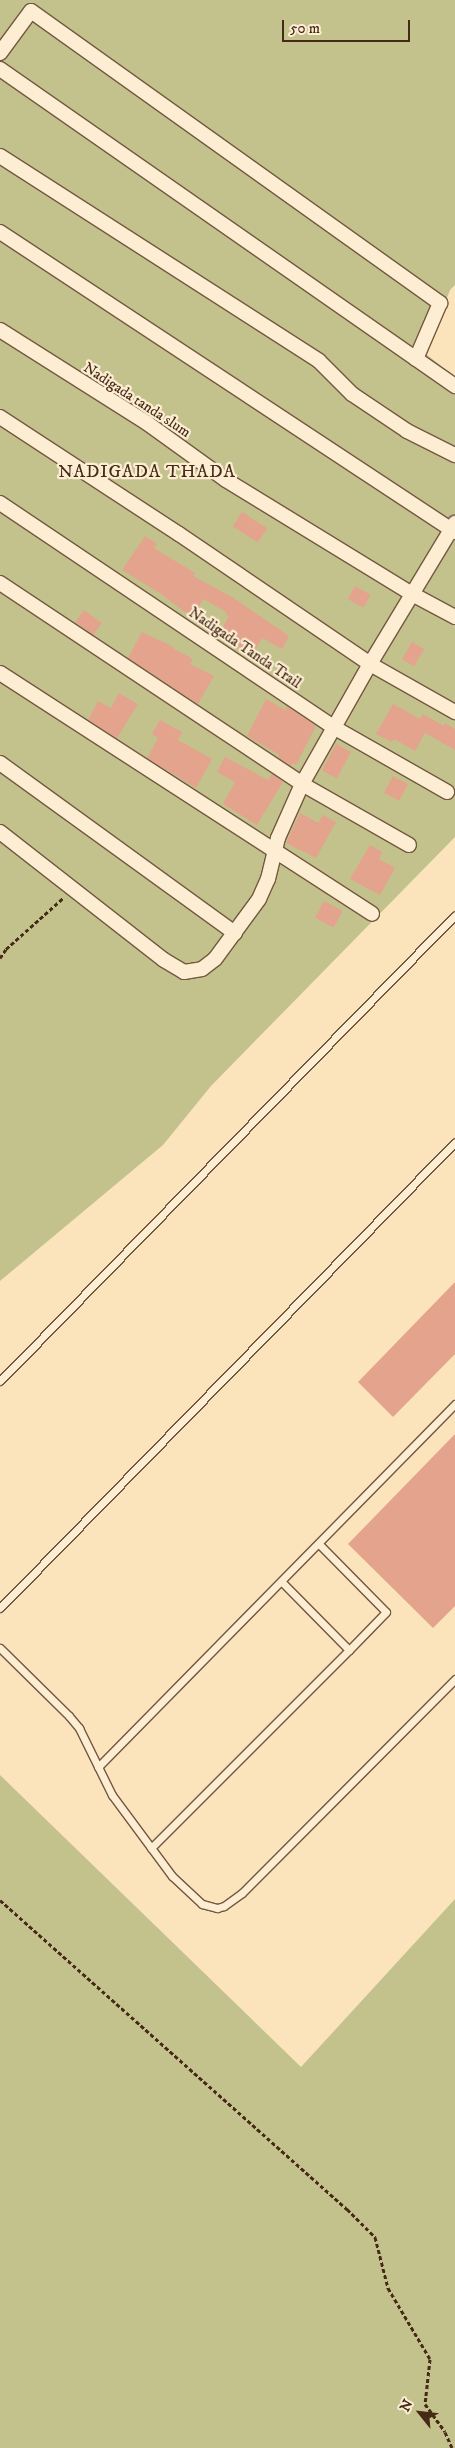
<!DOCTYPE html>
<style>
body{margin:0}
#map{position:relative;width:455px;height:2448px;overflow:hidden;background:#fbe4bc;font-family:"IM FELL DW Pica",serif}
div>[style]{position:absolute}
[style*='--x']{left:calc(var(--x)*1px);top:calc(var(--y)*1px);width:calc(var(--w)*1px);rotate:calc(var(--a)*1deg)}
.green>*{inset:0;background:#c3c28d}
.building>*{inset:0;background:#e4a38d;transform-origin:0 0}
.path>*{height:3px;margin-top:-1.5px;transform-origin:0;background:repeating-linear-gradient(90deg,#462a17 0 4px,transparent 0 6.5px)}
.roads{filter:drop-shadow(1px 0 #735840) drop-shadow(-1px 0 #735840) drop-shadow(0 1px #735840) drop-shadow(0 -1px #735840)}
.service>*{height:7px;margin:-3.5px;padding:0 3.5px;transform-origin:3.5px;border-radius:3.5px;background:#fcedd3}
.minor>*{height:14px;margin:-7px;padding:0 7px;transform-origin:7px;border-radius:7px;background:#fcedd3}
span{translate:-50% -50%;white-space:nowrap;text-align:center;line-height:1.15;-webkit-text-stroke:4.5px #fcedd3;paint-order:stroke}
.street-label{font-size:15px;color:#462a17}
.quarter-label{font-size:18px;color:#462a17;letter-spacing:1px}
.north{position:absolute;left:395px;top:2388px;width:50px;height:50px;-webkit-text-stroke:4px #fcedd3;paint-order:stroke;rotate:299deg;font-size:14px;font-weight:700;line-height:20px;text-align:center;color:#462a17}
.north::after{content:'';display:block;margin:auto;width:18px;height:22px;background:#462a17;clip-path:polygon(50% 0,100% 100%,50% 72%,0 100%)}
.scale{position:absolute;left:282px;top:20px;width:128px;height:22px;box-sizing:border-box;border:2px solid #462a17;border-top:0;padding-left:6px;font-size:15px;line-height:18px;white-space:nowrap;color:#462a17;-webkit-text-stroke:4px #fcedd3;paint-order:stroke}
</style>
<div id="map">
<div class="green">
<div style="clip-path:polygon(0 0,455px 0,455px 285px,450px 290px,426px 354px,455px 377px,455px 837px,211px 1086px,163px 1145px,0 1281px)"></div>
<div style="clip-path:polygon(0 1775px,301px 2067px,455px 1899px,455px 2448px,0 2448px)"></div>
</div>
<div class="building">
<div style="left:242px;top:512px;width:30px;height:17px;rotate:33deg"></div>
<div style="clip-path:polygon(145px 536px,157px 544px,154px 548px,195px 573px,193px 576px,232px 597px,289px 636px,282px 649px,262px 638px,252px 656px,217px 637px,229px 616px,225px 614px,226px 612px,203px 599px,193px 618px,161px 594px,122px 570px)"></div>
<div style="left:355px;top:586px;width:18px;height:15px;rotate:29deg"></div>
<div style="left:84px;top:610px;width:22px;height:15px;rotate:36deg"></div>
<div style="clip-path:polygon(142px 632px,174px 647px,174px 649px,193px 659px,190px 664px,214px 676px,198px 704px,128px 658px)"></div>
<div style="left:412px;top:642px;width:14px;height:20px;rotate:30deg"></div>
<div style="clip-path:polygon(119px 693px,138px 704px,117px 738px,88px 720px,98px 701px,111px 708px)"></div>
<div style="clip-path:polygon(266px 699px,285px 710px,287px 706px,316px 726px,296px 765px,293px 763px,291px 766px,280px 759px,278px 754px,247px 736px)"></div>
<div style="clip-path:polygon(393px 704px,420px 719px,423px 714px,444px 726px,445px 723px,455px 729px,455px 750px,425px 733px,415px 751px,394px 739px,392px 742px,376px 734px)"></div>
<div style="clip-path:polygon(160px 720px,182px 732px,178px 740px,212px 759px,196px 788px,147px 758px,158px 738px,152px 734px)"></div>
<div style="left:336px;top:744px;width:17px;height:30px;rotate:28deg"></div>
<div style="clip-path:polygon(225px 757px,268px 780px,272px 774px,283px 782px,257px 825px,223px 804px,235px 782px,217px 772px)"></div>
<div style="left:393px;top:776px;width:17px;height:19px;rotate:28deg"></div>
<div style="clip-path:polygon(300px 813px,318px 823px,323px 815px,336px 822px,316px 858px,286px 843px)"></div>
<div style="clip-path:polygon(370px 845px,382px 852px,379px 859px,395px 868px,380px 895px,350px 879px)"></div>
<div style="left:324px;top:901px;width:21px;height:19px;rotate:28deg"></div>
<div style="clip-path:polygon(455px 1282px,455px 1354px,393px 1417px,358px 1382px)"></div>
<div style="clip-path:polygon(455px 1434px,455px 1606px,433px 1628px,348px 1544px)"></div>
</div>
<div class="path">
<div style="--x:0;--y:958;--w:11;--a:-56"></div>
<div style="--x:6;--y:949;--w:76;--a:-41.8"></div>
<div style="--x:0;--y:1900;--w:465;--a:41.7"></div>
<div style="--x:347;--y:2209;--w:40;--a:45"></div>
<div style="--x:375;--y:2237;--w:53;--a:75.7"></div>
<div style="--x:388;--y:2288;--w:82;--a:59.4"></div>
<div style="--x:430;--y:2359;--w:45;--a:96.3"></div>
<div style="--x:425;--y:2404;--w:34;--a:54"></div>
<div style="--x:445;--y:2432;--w:17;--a:66"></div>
</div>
<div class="roads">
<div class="service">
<div style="--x:0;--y:1381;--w:651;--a:-45.68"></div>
<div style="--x:319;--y:1544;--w:95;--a:45.4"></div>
<div style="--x:386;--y:1612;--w:53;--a:134.2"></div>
<div style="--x:0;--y:1608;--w:651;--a:-45.68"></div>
<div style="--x:0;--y:1648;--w:97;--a:44.6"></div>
<div style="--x:69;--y:1716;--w:16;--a:50"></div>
<div style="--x:79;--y:1728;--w:75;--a:63.8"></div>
<div style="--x:112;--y:1795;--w:101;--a:53.5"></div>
<div style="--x:172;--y:1876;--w:41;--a:43"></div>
<div style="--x:202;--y:1904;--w:16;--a:15"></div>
<div style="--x:217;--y:1908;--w:7;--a:-16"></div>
<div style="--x:224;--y:1906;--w:22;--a:-36"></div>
<div style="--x:242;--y:1893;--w:302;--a:-45.1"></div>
<div style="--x:98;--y:1767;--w:509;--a:-45.48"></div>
<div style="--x:151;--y:1848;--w:280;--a:-45"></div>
<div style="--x:349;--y:1650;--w:95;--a:-134.6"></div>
</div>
<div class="minor">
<div style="--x:0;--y:53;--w:52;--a:-53.6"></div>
<div style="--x:31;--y:11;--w:503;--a:35.52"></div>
<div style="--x:440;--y:303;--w:61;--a:113.2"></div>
<div style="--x:0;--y:69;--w:555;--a:34.87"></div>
<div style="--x:0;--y:156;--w:379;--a:32.7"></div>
<div style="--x:319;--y:361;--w:47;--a:45"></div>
<div style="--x:352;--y:394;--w:66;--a:33.9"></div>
<div style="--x:407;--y:431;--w:54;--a:26.6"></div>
<div style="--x:0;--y:232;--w:545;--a:33.4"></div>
<div style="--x:0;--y:330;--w:174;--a:32.3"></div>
<div style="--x:147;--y:423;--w:97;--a:35.8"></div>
<div style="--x:226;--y:480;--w:218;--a:31.5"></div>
<div style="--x:412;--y:594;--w:49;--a:28.1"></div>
<div style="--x:0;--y:417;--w:214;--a:33.2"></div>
<div style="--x:179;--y:534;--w:231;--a:34.2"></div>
<div style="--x:370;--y:664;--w:98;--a:29.5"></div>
<div style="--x:0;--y:503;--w:404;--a:33.9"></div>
<div style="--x:335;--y:728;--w:129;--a:29.7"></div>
<div style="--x:0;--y:583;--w:363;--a:33.6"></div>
<div style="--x:302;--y:784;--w:123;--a:29.7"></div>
<div style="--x:0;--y:673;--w:443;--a:32.9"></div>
<div style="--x:0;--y:763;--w:290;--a:35.9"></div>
<div style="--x:0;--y:832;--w:208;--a:38"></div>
<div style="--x:164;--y:960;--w:23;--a:31"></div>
<div style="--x:184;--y:972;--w:18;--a:-9"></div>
<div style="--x:202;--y:969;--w:16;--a:-38"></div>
<div style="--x:215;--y:959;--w:74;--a:-53.7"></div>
<div style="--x:259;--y:899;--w:22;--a:-66"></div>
<div style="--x:268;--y:879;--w:42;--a:-76.3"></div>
<div style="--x:278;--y:838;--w:59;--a:-66"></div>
<div style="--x:302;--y:784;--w:138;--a:-60.5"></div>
<div style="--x:370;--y:664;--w:165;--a:-58.9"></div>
</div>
</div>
<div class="street-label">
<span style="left:137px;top:400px;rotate:33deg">Nadigada tanda slum</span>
<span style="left:245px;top:648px;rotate:34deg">Nadigada Tanda Trail</span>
</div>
<div class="quarter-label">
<span style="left:147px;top:472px">NADIGADA THADA</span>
</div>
<div class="north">N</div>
<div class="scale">50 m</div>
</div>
